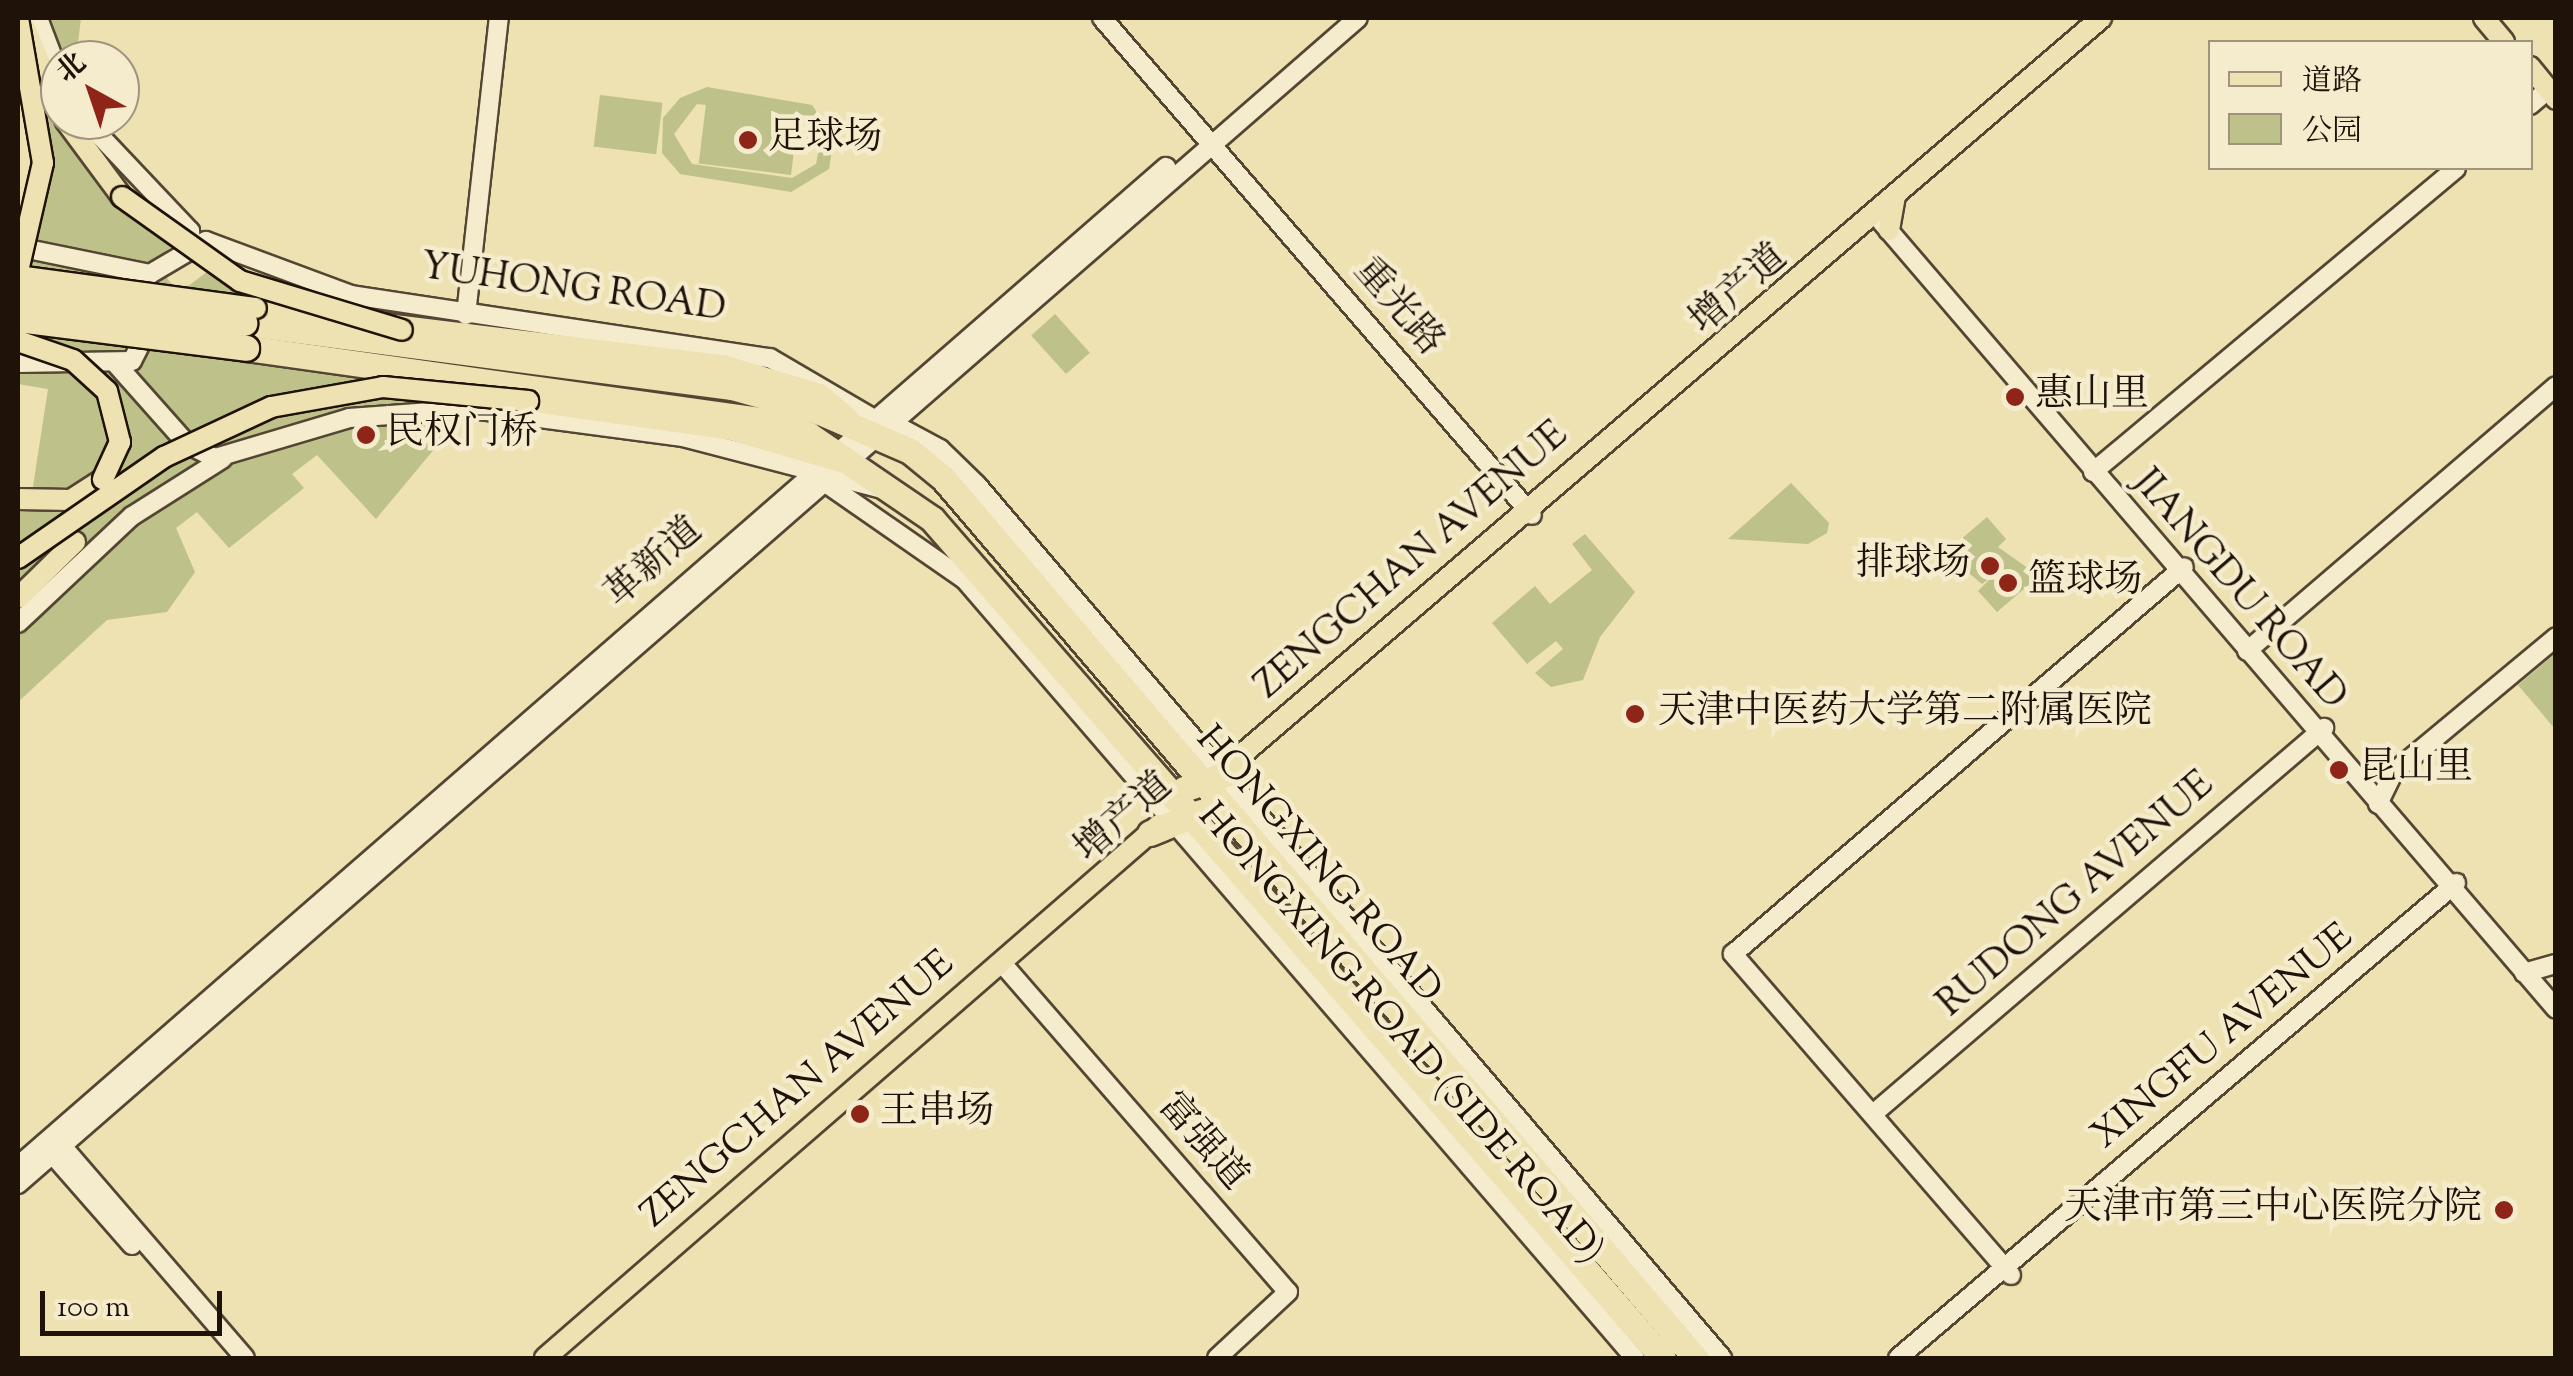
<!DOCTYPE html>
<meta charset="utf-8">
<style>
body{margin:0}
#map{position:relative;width:2573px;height:1376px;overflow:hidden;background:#eee1b2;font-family:"Sorts Mill Goudy","Noto Serif SC",serif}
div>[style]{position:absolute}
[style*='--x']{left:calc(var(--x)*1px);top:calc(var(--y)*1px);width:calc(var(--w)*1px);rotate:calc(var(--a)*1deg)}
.green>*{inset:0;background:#bec189;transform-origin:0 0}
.roads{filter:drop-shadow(2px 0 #534633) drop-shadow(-2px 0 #534633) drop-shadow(0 2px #534633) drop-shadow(0 -2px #534633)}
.minor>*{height:18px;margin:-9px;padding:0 9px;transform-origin:9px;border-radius:9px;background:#f4eccd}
.major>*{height:20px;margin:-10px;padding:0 10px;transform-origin:10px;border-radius:10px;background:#eee1b2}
.highway>*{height:25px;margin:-12.5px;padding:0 12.5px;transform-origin:12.5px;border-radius:12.5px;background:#eee1b2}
.bridges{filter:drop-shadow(2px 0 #1f1309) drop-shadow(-2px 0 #1f1309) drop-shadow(0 2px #1f1309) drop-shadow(0 -2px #1f1309)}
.major-bridge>*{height:20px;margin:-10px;padding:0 10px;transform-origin:10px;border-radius:10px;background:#eee1b2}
.highway-bridge>*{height:25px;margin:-12.5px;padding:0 12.5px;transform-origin:12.5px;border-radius:12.5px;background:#eee1b2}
.dots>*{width:28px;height:28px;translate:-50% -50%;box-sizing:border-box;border:5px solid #f4eccd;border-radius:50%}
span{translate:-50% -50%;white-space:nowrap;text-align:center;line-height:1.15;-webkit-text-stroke:9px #f4eccd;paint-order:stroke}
.poi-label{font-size:38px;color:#1f1309}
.left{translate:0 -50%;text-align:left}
.right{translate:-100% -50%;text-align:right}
.street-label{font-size:38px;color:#1f1309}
.frame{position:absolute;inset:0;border:20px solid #1f1309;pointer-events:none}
.legend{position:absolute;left:2208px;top:40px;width:325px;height:130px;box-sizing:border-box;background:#f4eccd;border:2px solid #9f957f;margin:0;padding:12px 18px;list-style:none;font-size:30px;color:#1f1309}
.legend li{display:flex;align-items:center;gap:20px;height:50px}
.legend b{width:50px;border:2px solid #9f957f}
.north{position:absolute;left:40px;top:40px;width:100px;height:100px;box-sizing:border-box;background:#f4eccd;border:2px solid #9f957f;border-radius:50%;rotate:320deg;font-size:28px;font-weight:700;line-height:40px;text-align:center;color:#1f1309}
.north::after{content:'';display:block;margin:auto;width:35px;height:45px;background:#8f2418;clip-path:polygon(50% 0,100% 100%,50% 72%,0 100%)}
.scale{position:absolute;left:40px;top:1291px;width:182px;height:45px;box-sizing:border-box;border:5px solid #1f1309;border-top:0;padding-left:12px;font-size:30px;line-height:35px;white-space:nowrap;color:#1f1309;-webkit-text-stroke:8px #f4eccd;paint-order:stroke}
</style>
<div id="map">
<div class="green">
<div style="clip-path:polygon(18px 18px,81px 18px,76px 60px,60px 60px,60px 120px,171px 234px,171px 247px,153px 261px,179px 293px,216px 265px,263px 286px,434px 326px,451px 429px,376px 519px,317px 455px,292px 474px,304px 488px,229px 548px,197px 512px,176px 528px,195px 572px,167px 612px,107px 620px,18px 702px,18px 492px,32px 493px,48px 389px,18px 384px)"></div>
<div style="clip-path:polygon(evenodd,707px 87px,812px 105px,834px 137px,829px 169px,791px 192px,680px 174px,662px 153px,663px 118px,680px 98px,707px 87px,697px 104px,804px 116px,821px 139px,816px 164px,792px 178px,692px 164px,674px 134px,697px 104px)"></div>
<div style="left:600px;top:95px;width:63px;height:52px;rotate:7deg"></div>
<div style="left:706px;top:104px;width:93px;height:60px;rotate:7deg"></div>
<div style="left:1055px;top:314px;width:52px;height:32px;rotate:48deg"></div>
<div style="clip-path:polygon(1791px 483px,1829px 523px,1827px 533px,1808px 544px,1728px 539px)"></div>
<div style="clip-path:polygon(1987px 517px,2006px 539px,1998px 547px,2039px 576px,1997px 612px,1978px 591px,1995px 574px,1982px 584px,1945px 553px)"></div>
<div style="clip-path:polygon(1585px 534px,1635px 592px,1600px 637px,1583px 680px,1551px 687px,1535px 673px,1563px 649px,1556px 641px,1527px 664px,1492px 623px,1535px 586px,1550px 604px,1592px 570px,1572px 544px)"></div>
<div style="clip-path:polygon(2555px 654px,2555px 729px,2518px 685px)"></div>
</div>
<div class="roads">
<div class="minor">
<div style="--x:38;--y:18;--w:62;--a:69.2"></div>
<div style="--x:1102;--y:18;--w:657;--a:49.13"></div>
<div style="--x:2530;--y:105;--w:23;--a:-40"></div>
<div style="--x:85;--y:120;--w:153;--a:46.6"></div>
<div style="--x:190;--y:231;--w:21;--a:85"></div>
<div style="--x:1879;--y:219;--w:1040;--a:49.4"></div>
<div style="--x:18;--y:247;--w:135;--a:11.6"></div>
<div style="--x:150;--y:274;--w:65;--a:-30.5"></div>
<div style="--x:206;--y:241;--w:155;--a:20.4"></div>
<div style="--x:351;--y:295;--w:424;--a:8.6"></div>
<div style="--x:770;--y:358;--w:129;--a:30.4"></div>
<div style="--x:466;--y:315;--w:299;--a:-83.7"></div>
<div style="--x:18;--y:363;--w:114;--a:-1"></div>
<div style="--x:132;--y:361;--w:37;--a:-63"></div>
<div style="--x:116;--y:364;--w:107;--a:48.4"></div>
<div style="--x:187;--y:444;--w:31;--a:27"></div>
<div style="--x:215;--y:458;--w:140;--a:-16.6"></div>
<div style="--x:349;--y:418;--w:123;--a:-4.2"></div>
<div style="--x:472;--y:409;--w:213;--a:7.6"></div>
<div style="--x:683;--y:437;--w:203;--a:14.6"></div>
<div style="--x:884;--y:419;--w:64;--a:28.2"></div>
<div style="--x:940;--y:449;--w:52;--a:44.2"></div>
<div style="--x:977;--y:485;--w:1148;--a:49.52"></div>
<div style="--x:2093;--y:472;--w:473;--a:-39.9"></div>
<div style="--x:817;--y:477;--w:180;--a:34.8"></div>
<div style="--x:965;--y:580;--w:1027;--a:49.27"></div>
<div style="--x:18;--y:623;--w:156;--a:-43.2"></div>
<div style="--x:132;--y:516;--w:107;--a:-32.3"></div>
<div style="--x:2247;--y:651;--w:407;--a:-40.6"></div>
<div style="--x:2378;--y:804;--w:34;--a:-64"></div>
<div style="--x:2393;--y:773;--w:212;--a:-39.8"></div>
<div style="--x:1001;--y:962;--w:437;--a:49"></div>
<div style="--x:1288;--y:1292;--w:97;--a:137.1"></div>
<div style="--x:2524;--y:973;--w:33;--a:-16"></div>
<div style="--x:1873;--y:1114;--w:594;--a:-40.56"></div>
<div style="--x:56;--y:1139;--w:289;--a:49.2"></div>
<div style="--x:47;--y:1148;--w:129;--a:48.8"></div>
<div style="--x:18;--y:1166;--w:1522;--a:-41.03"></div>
<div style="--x:18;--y:1184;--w:1776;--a:-41.03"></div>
<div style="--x:2011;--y:1275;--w:425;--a:-130.9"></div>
<div style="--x:1733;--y:954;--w:594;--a:-40.63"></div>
<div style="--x:1898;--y:1358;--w:733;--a:-40.41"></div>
</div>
<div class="major">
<div style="--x:2484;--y:18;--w:31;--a:50"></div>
<div style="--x:26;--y:30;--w:88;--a:67.2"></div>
<div style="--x:2530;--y:67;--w:41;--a:50.9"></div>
<div style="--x:18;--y:109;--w:53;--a:79.1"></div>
<div style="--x:28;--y:161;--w:64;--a:99"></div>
<div style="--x:65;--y:120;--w:96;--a:53.5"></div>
<div style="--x:1889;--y:230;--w:34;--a:-80"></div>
<div style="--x:256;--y:308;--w:474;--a:7"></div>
<div style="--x:726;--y:366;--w:98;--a:16.6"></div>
<div style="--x:820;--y:394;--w:38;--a:40"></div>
<div style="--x:528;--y:401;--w:205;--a:8.1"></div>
<div style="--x:731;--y:430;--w:118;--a:16.3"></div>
<div style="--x:18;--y:499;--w:53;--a:1.1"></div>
<div style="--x:71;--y:500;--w:38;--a:-33"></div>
<div style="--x:18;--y:598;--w:80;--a:-44.5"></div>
<div style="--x:1219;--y:774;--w:1162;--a:-40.6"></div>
<div style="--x:545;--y:1358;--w:813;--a:-40.96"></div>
</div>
<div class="highway">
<div style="--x:244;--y:323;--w:492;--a:7.5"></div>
<div style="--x:732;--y:387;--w:91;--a:15.9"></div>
<div style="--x:820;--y:412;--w:98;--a:23.4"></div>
<div style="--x:910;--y:451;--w:43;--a:39.3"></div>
<div style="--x:943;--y:478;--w:1158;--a:49.48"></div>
<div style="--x:246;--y:348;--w:533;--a:7.98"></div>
<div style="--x:774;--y:422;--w:37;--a:20"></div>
<div style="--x:809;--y:435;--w:149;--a:34.3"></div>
<div style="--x:932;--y:519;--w:1113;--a:48.94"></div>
<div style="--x:1184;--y:789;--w:53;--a:-19.8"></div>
<div style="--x:1150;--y:833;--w:55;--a:-22.4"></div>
</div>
</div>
<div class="bridges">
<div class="major-bridge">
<div style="--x:122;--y:197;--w:145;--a:35.4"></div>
<div style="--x:240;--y:281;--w:169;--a:16.8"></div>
<div style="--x:18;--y:271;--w:111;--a:-77"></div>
<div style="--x:43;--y:163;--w:147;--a:-99.8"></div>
<div style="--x:18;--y:276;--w:240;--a:7.7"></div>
<div style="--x:18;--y:341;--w:58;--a:19.1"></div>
<div style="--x:73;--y:360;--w:46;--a:42.4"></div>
<div style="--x:107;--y:391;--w:53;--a:75.7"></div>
<div style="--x:120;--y:442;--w:41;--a:114.7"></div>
<div style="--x:18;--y:558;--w:178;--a:-34.7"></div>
<div style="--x:164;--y:457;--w:118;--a:-25"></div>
<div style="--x:271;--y:407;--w:114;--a:-10.1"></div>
<div style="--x:383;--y:387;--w:146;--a:5.5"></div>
</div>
<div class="highway-bridge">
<div style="--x:18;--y:296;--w:228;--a:6.8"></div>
<div style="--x:18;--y:319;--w:230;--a:7.2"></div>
</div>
</div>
<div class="dots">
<div style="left:748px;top:140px;background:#8f2418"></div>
<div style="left:2015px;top:397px;background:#8f2418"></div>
<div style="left:366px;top:435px;background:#8f2418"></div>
<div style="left:1990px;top:566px;background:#8f2418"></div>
<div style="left:2008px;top:583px;background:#8f2418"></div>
<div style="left:1635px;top:714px;background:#8f2418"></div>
<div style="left:2339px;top:770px;background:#8f2418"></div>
<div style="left:860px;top:1114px;background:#8f2418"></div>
<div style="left:2504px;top:1210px;background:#8f2418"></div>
</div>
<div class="poi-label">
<span class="left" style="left:768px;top:140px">足球场</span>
<span class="left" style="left:2035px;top:397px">惠山里</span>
<span class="left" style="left:386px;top:435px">民权门桥</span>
<span class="right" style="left:1970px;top:566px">排球场</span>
<span class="left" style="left:2028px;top:583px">篮球场</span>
<span class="left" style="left:1658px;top:714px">天津中医药大学第二附属医院</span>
<span class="left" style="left:2359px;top:770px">昆山里</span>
<span class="left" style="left:880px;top:1114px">王串场</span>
<span class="right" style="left:2482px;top:1210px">天津市第三中心医院分院</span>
</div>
<div class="street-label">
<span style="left:573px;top:290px;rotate:8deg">YUHONG ROAD</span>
<span style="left:1740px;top:291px;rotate:-41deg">增产道</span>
<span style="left:1397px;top:308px;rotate:49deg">重光路</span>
<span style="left:1413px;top:562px;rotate:-41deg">ZENGCHAN AVENUE</span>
<span style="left:655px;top:564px;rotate:-41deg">革新道</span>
<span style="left:2238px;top:591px;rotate:49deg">JIANGDU ROAD</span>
<span style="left:1125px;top:819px;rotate:-41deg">增产道</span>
<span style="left:1317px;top:866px;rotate:49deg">HONGXING ROAD</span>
<span style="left:2077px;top:896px;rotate:-41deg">RUDONG AVENUE</span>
<span style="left:1399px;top:1035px;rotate:49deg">HONGXING ROAD (SIDE ROAD)</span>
<span style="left:2224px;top:1038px;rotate:-40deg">XINGFU AVENUE</span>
<span style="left:799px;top:1091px;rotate:-41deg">ZENGCHAN AVENUE</span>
<span style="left:1201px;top:1143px;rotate:49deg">富强道</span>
</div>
<div class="frame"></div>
<ul class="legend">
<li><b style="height:12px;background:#eee1b2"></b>道路</li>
<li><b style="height:28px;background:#bec189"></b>公园</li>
</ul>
<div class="north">北</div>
<div class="scale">100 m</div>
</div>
